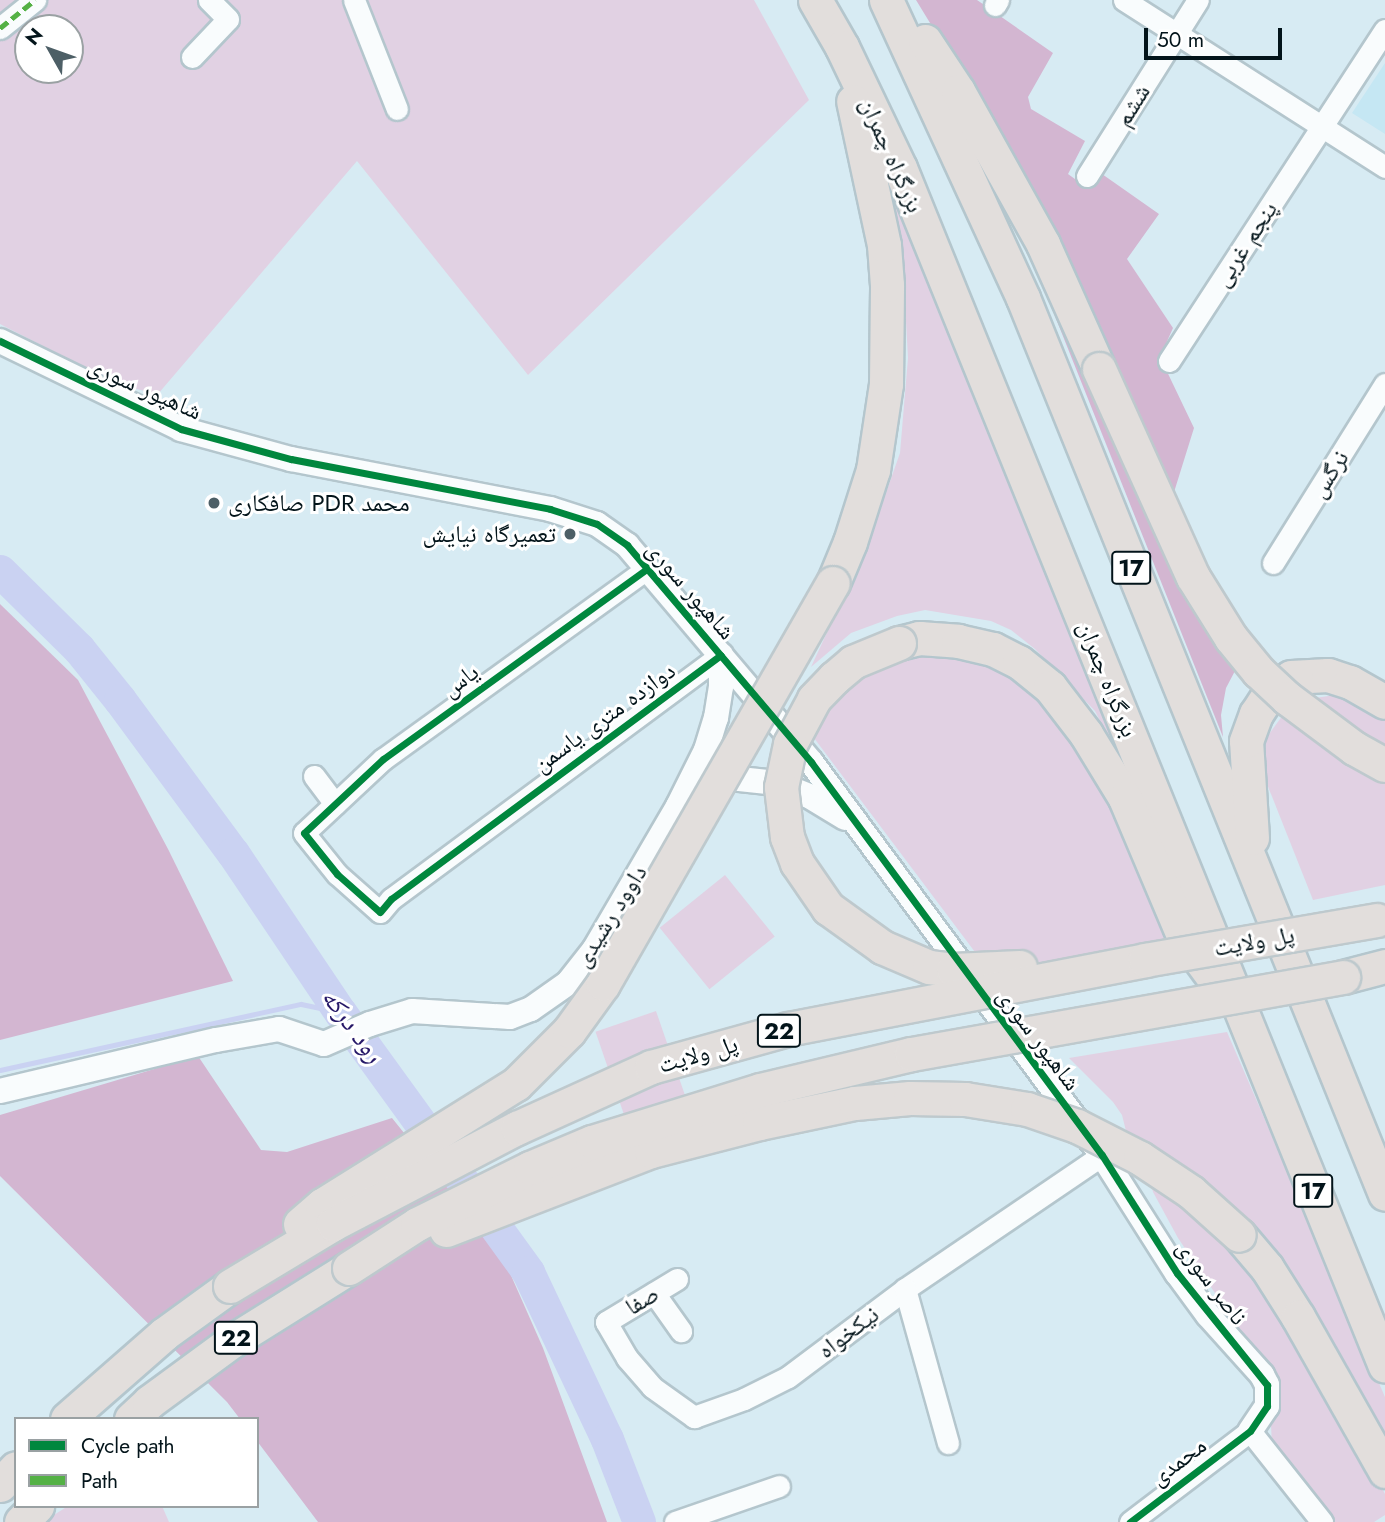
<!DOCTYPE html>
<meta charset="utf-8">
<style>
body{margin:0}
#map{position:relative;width:1385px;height:1522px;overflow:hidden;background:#d7ebf3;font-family:Jost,"Noto Naskh Arabic",sans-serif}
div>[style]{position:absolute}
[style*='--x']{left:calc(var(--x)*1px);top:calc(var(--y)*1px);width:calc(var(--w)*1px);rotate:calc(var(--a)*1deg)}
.built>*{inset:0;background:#c5e7f3}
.green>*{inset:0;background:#e1d1e3;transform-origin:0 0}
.forest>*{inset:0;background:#d3b6d1}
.stream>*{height:5px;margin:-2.5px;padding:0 2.5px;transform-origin:2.5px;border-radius:2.5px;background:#cad2f2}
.river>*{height:33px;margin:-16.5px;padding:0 16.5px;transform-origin:16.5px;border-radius:16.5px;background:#cad2f2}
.roads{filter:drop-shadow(2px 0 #b4c6cd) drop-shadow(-2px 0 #b4c6cd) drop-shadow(0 2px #b4c6cd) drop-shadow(0 -2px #b4c6cd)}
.minor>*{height:21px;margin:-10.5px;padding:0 10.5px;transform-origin:10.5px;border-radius:10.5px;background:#f9fcfd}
.tertiary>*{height:24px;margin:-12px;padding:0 12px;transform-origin:12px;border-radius:12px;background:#f9fcfd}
.trunk>*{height:33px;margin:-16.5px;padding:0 16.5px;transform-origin:16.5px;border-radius:16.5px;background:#e2dedc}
.bridges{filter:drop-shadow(2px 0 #bec9cd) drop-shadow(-2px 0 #bec9cd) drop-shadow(0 2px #bec9cd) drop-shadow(0 -2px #bec9cd)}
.trunk-bridge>*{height:33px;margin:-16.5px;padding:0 16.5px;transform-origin:16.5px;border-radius:16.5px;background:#e2dedc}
.quiet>*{height:5px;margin-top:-2.5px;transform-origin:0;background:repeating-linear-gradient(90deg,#54b145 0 10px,transparent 0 15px)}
.cycleway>*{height:7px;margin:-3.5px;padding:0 3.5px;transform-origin:3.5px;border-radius:3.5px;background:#00873e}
.dots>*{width:19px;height:19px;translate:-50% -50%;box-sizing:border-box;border:4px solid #fff;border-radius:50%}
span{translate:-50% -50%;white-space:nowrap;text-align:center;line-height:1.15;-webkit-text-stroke:6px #fff;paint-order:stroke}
.shield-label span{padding:2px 5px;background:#fff;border:2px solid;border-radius:5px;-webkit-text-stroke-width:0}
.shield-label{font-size:23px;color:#03141a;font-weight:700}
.street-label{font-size:24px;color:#03141a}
.poi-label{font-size:24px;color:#03141a}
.left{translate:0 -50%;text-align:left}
.right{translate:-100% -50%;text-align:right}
.water-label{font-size:26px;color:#261868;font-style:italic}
.legend{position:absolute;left:14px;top:1417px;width:245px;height:91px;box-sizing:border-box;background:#fff;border:2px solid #9aa1a3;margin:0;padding:9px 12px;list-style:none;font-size:21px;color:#03141a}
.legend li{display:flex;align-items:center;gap:14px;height:35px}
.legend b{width:35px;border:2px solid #9aa1a3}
.north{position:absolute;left:14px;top:14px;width:70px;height:70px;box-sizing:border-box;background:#fff;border:2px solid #9aa1a3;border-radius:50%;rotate:310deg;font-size:19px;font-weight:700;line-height:28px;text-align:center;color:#03141a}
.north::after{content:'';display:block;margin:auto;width:24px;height:32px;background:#4d5f66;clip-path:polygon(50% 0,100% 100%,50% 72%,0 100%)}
.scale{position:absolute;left:1144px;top:28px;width:138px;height:32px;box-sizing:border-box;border:4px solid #03141a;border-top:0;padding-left:9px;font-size:21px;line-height:24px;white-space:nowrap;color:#03141a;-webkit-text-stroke:5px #fff;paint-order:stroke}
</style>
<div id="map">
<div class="built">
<div style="clip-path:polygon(1385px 63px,1385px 134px,1352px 113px)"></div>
</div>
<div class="green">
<div style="clip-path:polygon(evenodd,0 0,754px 0,809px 100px,528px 375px,357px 161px,158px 394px,119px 385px,0 324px,0 0,28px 28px,70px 28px,70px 70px,28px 70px,28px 28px)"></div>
<div style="clip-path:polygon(891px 185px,1102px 704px,1121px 762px,1095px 711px,1035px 649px,1011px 630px,991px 621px,925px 610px,897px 616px,851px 633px,811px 667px,868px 544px,900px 453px,908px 358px,903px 266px)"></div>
<div style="clip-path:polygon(920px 654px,945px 654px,1006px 666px,1071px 715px,1181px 942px,993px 976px,811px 734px,834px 701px,867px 670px)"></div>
<div style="clip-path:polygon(1342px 694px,1385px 715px,1385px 885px,1313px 900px,1265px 779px,1263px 759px,1267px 737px,1288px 708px,1315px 698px)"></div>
<div style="left:725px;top:875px;width:79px;height:84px;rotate:51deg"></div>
<div style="left:656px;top:1011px;width:94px;height:64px;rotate:71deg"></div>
<div style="clip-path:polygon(1227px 1032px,1385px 1397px,1385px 1454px,1328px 1348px,1127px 1135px,1122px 1115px,1113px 1102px,1069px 1058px)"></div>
<div style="clip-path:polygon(1149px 1176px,1238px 1248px,1369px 1464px,1385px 1494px,1385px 1515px,1374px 1522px,1327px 1522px,1272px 1448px,1271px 1424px,1276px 1403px,1270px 1375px,1178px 1238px,1153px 1192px)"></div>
<div style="clip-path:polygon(68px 1506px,162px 1506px,169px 1522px,43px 1522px)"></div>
</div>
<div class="forest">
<div style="clip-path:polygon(916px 0,977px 0,1053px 53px,1028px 97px,1031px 109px,1085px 141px,1068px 174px,1086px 187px,1102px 174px,1159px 214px,1127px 259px,1173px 328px,1160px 357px,1194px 428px,1170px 505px,982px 108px)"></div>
<div style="clip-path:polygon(1009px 201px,1127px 466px,1198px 619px,1236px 669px,1226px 688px,1221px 715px,1223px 737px)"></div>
<div style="clip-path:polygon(0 604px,78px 680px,168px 849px,233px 981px,0 1040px)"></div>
<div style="clip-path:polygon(198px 1056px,261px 1150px,287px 1152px,392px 1118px,502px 1255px,543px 1348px,607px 1522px,318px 1522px,257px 1441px,257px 1419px,240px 1419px,227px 1402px,0 1176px,0 1115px)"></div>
</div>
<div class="stream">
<div style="--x:0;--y:1070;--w:308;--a:-12.4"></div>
<div style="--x:301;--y:1004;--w:40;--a:12"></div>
</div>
<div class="river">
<div style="--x:0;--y:571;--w:111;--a:44.6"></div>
<div style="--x:79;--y:649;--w:65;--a:51.2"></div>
<div style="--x:120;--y:700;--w:190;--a:53.6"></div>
<div style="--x:233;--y:853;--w:192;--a:56.1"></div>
<div style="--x:340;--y:1012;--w:321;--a:54.1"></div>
<div style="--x:528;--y:1272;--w:185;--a:64.7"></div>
<div style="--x:607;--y:1439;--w:89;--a:68.9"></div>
</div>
<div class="roads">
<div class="minor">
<div style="--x:354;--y:0;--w:117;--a:68.5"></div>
<div style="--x:1124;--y:0;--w:310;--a:32.6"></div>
<div style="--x:995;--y:5;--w:6;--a:-59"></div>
<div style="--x:0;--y:28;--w:45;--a:-38.7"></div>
<div style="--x:192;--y:57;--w:52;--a:-46.5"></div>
<div style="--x:228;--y:19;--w:27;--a:-135"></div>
<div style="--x:1087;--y:176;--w:208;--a:-57.8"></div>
<div style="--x:1169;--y:361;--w:395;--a:-56.9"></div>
<div style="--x:1273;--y:563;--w:211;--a:-58"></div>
<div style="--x:648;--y:568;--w:327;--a:144.2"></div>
<div style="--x:383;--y:759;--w:108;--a:136.9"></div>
<div style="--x:304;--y:833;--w:53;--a:51.2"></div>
<div style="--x:337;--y:874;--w:57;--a:41.5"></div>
<div style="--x:380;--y:912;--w:17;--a:-50"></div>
<div style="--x:391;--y:899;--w:410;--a:-36.5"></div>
<div style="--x:314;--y:776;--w:35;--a:53"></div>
<div style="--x:677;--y:1279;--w:83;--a:148.8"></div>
<div style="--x:606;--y:1322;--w:42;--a:59.7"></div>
<div style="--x:627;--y:1358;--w:38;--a:49"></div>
<div style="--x:652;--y:1387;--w:52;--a:35.5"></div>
<div style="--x:694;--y:1417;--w:53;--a:-19.8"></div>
<div style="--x:744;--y:1399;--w:49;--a:-26.6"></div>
<div style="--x:788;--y:1377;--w:146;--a:-36.9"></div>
<div style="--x:905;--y:1289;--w:238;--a:-34.2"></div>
<div style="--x:905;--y:1289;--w:160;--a:74.4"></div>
<div style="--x:654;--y:1293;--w:47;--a:54.6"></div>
<div style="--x:675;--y:1522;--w:110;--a:-19.1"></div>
<div style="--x:1130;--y:1522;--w:151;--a:-37.2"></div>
<div style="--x:1250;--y:1431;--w:116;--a:51.6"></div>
</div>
<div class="tertiary">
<div style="--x:0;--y:341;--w:201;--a:25.9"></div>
<div style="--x:181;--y:429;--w:114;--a:15.3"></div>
<div style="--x:291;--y:459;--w:264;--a:10.9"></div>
<div style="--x:550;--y:509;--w:49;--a:17.7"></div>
<div style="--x:597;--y:524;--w:37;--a:35"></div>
<div style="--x:627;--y:545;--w:285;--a:49.7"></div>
<div style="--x:811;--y:762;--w:489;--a:53.5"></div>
<div style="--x:1102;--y:1155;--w:140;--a:57.6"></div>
<div style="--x:1177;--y:1273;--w:52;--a:53.6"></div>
<div style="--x:1208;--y:1315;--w:81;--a:48"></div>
<div style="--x:1262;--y:1375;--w:11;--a:63"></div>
<div style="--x:1267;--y:1385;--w:21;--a:90"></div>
<div style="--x:1267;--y:1406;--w:30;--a:124"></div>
<div style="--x:710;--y:783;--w:21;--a:-14"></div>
<div style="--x:730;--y:778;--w:47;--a:6.1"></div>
<div style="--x:777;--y:783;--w:35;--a:22"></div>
<div style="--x:809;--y:796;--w:42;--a:31.4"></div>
<div style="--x:0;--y:1091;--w:222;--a:-13.3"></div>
<div style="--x:216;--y:1040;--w:64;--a:-9.9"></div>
<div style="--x:279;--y:1029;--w:47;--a:18.4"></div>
<div style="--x:324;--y:1044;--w:50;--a:-23.5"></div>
<div style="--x:370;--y:1024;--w:44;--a:-17.2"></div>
<div style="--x:412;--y:1011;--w:98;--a:3.5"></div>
<div style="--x:510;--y:1017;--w:22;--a:-21"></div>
<div style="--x:531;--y:1009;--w:45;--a:-35.1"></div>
<div style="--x:568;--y:983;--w:42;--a:-51.8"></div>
<div style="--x:594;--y:950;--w:167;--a:-59.7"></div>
<div style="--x:678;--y:806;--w:63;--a:-63.4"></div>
<div style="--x:706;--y:750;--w:34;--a:-73"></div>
<div style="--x:716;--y:718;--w:31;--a:-81"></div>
<div style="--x:721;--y:687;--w:32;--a:-90"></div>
</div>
<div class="trunk">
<div style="--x:815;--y:0;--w:54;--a:60.1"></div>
<div style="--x:842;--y:47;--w:134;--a:64.4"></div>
<div style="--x:900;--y:168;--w:1292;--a:67.96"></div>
<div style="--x:886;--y:0;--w:328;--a:65.3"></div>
<div style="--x:1023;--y:298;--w:966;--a:68"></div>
<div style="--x:925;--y:41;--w:60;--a:56.6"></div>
<div style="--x:958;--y:91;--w:175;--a:60.9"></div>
<div style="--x:1043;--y:244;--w:137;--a:65.9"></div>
<div style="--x:833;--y:583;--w:44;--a:-67.5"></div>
<div style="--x:850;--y:542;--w:76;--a:-72.3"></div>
<div style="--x:873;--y:470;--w:87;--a:-81.4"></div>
<div style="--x:886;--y:384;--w:99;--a:-89.4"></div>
<div style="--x:887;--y:285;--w:40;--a:-94.3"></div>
<div style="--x:884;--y:245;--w:147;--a:-102.1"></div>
<div style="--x:899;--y:643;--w:21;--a:-14"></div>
<div style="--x:919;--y:638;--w:39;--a:4"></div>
<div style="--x:958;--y:641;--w:36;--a:13"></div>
<div style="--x:993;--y:649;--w:29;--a:27"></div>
<div style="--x:1019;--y:662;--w:40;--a:39"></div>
<div style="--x:1050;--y:687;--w:59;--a:52.5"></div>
<div style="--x:1086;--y:734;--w:75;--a:58.6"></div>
<div style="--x:1125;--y:798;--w:152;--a:67.1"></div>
<div style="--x:1184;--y:938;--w:44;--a:53.4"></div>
<div style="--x:1252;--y:838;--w:97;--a:-93.5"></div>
<div style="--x:1246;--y:741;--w:29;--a:-70"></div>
<div style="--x:1256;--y:714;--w:27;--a:-57"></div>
<div style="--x:1271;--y:691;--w:24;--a:-35"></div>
<div style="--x:1291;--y:677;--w:37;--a:-3"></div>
<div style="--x:1328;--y:675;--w:23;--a:18"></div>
<div style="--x:1350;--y:682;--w:40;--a:29.7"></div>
<div style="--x:1343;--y:977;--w:43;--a:-14.7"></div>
<div style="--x:1239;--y:1235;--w:43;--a:49.7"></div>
<div style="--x:1267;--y:1268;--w:58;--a:57.7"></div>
<div style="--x:1298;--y:1317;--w:177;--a:60.5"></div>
<div style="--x:67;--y:1419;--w:129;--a:-41.2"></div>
<div style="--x:164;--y:1334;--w:82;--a:-36"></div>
<div style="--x:131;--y:1419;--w:25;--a:-43"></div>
<div style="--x:149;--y:1402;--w:103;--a:-36.3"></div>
<div style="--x:232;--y:1341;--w:138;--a:-32"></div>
<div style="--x:0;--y:1485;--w:23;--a:-47"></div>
<div style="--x:21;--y:1522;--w:23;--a:-45"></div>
</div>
</div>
<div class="bridges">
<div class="trunk-bridge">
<div style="--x:1099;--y:369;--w:228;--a:65.7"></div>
<div style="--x:1193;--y:577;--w:72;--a:58.1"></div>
<div style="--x:1231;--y:638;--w:43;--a:50.7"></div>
<div style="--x:1258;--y:671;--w:40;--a:43"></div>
<div style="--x:1287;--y:698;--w:84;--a:36.7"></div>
<div style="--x:1354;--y:748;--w:35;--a:29"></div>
<div style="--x:899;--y:643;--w:50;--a:157.6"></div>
<div style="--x:853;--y:662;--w:25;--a:140"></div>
<div style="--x:834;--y:678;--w:29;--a:134"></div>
<div style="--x:814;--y:699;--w:51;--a:118.1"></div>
<div style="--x:790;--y:744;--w:44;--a:101.8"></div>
<div style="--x:781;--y:787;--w:50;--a:83.2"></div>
<div style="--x:787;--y:837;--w:28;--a:69"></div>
<div style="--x:797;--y:863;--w:55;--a:55.4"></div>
<div style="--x:828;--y:908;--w:67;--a:35.8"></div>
<div style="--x:882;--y:947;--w:51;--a:23.1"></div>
<div style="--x:929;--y:967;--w:24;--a:7"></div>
<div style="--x:953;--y:970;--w:67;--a:-2.6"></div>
<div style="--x:300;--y:1224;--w:29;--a:-41"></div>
<div style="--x:322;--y:1205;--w:229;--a:-32"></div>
<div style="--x:516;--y:1084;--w:75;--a:-45"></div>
<div style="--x:569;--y:1031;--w:58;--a:-54.1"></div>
<div style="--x:603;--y:984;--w:462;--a:-60.2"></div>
<div style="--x:446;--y:1230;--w:220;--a:-21.1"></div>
<div style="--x:651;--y:1151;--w:112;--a:-14.5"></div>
<div style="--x:759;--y:1123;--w:98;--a:-11.8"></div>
<div style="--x:855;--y:1103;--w:55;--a:-5.2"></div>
<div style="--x:910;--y:1098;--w:55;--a:1"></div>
<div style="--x:965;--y:1099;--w:63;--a:9.2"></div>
<div style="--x:1027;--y:1109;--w:53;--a:18.8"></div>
<div style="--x:1077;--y:1126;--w:71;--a:26.9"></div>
<div style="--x:1140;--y:1158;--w:61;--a:33.7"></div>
<div style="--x:1191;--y:1192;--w:64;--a:41.9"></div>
<div style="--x:349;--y:1268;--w:81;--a:-32.9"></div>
<div style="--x:417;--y:1224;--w:126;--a:-26.4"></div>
<div style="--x:530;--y:1168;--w:67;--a:-22.8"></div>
<div style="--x:592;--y:1142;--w:176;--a:-17.2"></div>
<div style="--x:760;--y:1090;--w:155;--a:-13.4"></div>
<div style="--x:911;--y:1054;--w:439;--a:-10.1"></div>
<div style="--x:230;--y:1286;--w:120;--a:-31"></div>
<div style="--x:333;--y:1224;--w:208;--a:-27.6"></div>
<div style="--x:517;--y:1128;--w:147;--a:-24.5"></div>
<div style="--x:651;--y:1067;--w:142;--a:-15.5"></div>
<div style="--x:788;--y:1029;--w:364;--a:-10.9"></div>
<div style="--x:1145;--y:960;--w:235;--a:-9.8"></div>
</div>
</div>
<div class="quiet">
<div style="--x:0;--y:28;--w:45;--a:-38.7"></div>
</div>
<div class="cycleway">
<div style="--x:0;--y:341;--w:201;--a:25.9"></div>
<div style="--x:181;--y:429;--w:114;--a:15.3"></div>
<div style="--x:291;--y:459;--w:264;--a:10.9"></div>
<div style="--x:550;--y:509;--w:49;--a:17.7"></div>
<div style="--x:597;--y:524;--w:37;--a:35"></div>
<div style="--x:627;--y:545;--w:285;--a:49.7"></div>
<div style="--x:811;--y:762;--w:489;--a:53.5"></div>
<div style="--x:1102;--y:1155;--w:140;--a:57.6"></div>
<div style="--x:1177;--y:1273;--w:144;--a:51.2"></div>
<div style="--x:1267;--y:1385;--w:21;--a:90"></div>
<div style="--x:1267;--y:1406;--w:30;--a:124"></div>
<div style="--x:1250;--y:1431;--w:151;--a:142.8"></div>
<div style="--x:648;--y:568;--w:327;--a:144.2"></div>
<div style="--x:383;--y:759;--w:108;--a:136.9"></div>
<div style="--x:304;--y:833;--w:53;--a:51.2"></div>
<div style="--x:337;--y:874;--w:57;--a:41.5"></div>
<div style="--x:380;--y:912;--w:17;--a:-50"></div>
<div style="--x:391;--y:899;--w:410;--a:-36.5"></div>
</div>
<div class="dots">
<div style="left:214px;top:503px;background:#4d5f66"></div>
<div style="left:570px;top:534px;background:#4d5f66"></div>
</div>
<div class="shield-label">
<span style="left:1131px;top:568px">17</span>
<span style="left:779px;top:1031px">22</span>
<span style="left:1313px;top:1191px">17</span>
<span style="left:236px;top:1338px">22</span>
</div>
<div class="street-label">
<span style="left:1132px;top:105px;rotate:-58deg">ششم</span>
<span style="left:892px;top:155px;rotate:66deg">بزرگراه چمران</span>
<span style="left:1245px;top:244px;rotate:-57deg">پنجم غربی</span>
<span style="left:145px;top:388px;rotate:24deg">شاهپور سوری</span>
<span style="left:1329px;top:474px;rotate:-58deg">نرگس</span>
<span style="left:691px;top:590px;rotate:49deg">شاهپور سوری</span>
<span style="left:1108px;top:679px;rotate:68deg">بزرگراه چمران</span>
<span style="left:460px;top:680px;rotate:-36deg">یاس</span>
<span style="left:604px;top:717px;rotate:-36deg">دوازده متری یاسمن</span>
<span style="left:610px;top:916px;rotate:-58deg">داوود رشیدی</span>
<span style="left:1254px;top:941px;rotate:-10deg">پل ولایت</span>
<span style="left:1039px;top:1039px;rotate:53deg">شاهپور سوری</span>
<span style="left:698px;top:1054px;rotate:-16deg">پل ولایت</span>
<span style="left:1212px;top:1282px;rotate:53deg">ناصر سوری</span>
<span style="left:642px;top:1300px;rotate:-31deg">صفا</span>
<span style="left:848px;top:1332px;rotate:-37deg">نیکخواه</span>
<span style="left:1178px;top:1461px;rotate:-37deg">محمدی</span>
</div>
<div class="poi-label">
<span class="left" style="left:228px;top:503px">صافکاری PDR محمد</span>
<span class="right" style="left:556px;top:534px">تعمیرگاه نیایش</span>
</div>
<div class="water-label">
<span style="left:352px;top:1026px;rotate:54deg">رود درکه</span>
</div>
<ul class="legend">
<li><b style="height:9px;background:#00873e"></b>Cycle path</li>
<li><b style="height:9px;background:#54b145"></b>Path</li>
</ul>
<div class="north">N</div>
<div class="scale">50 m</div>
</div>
